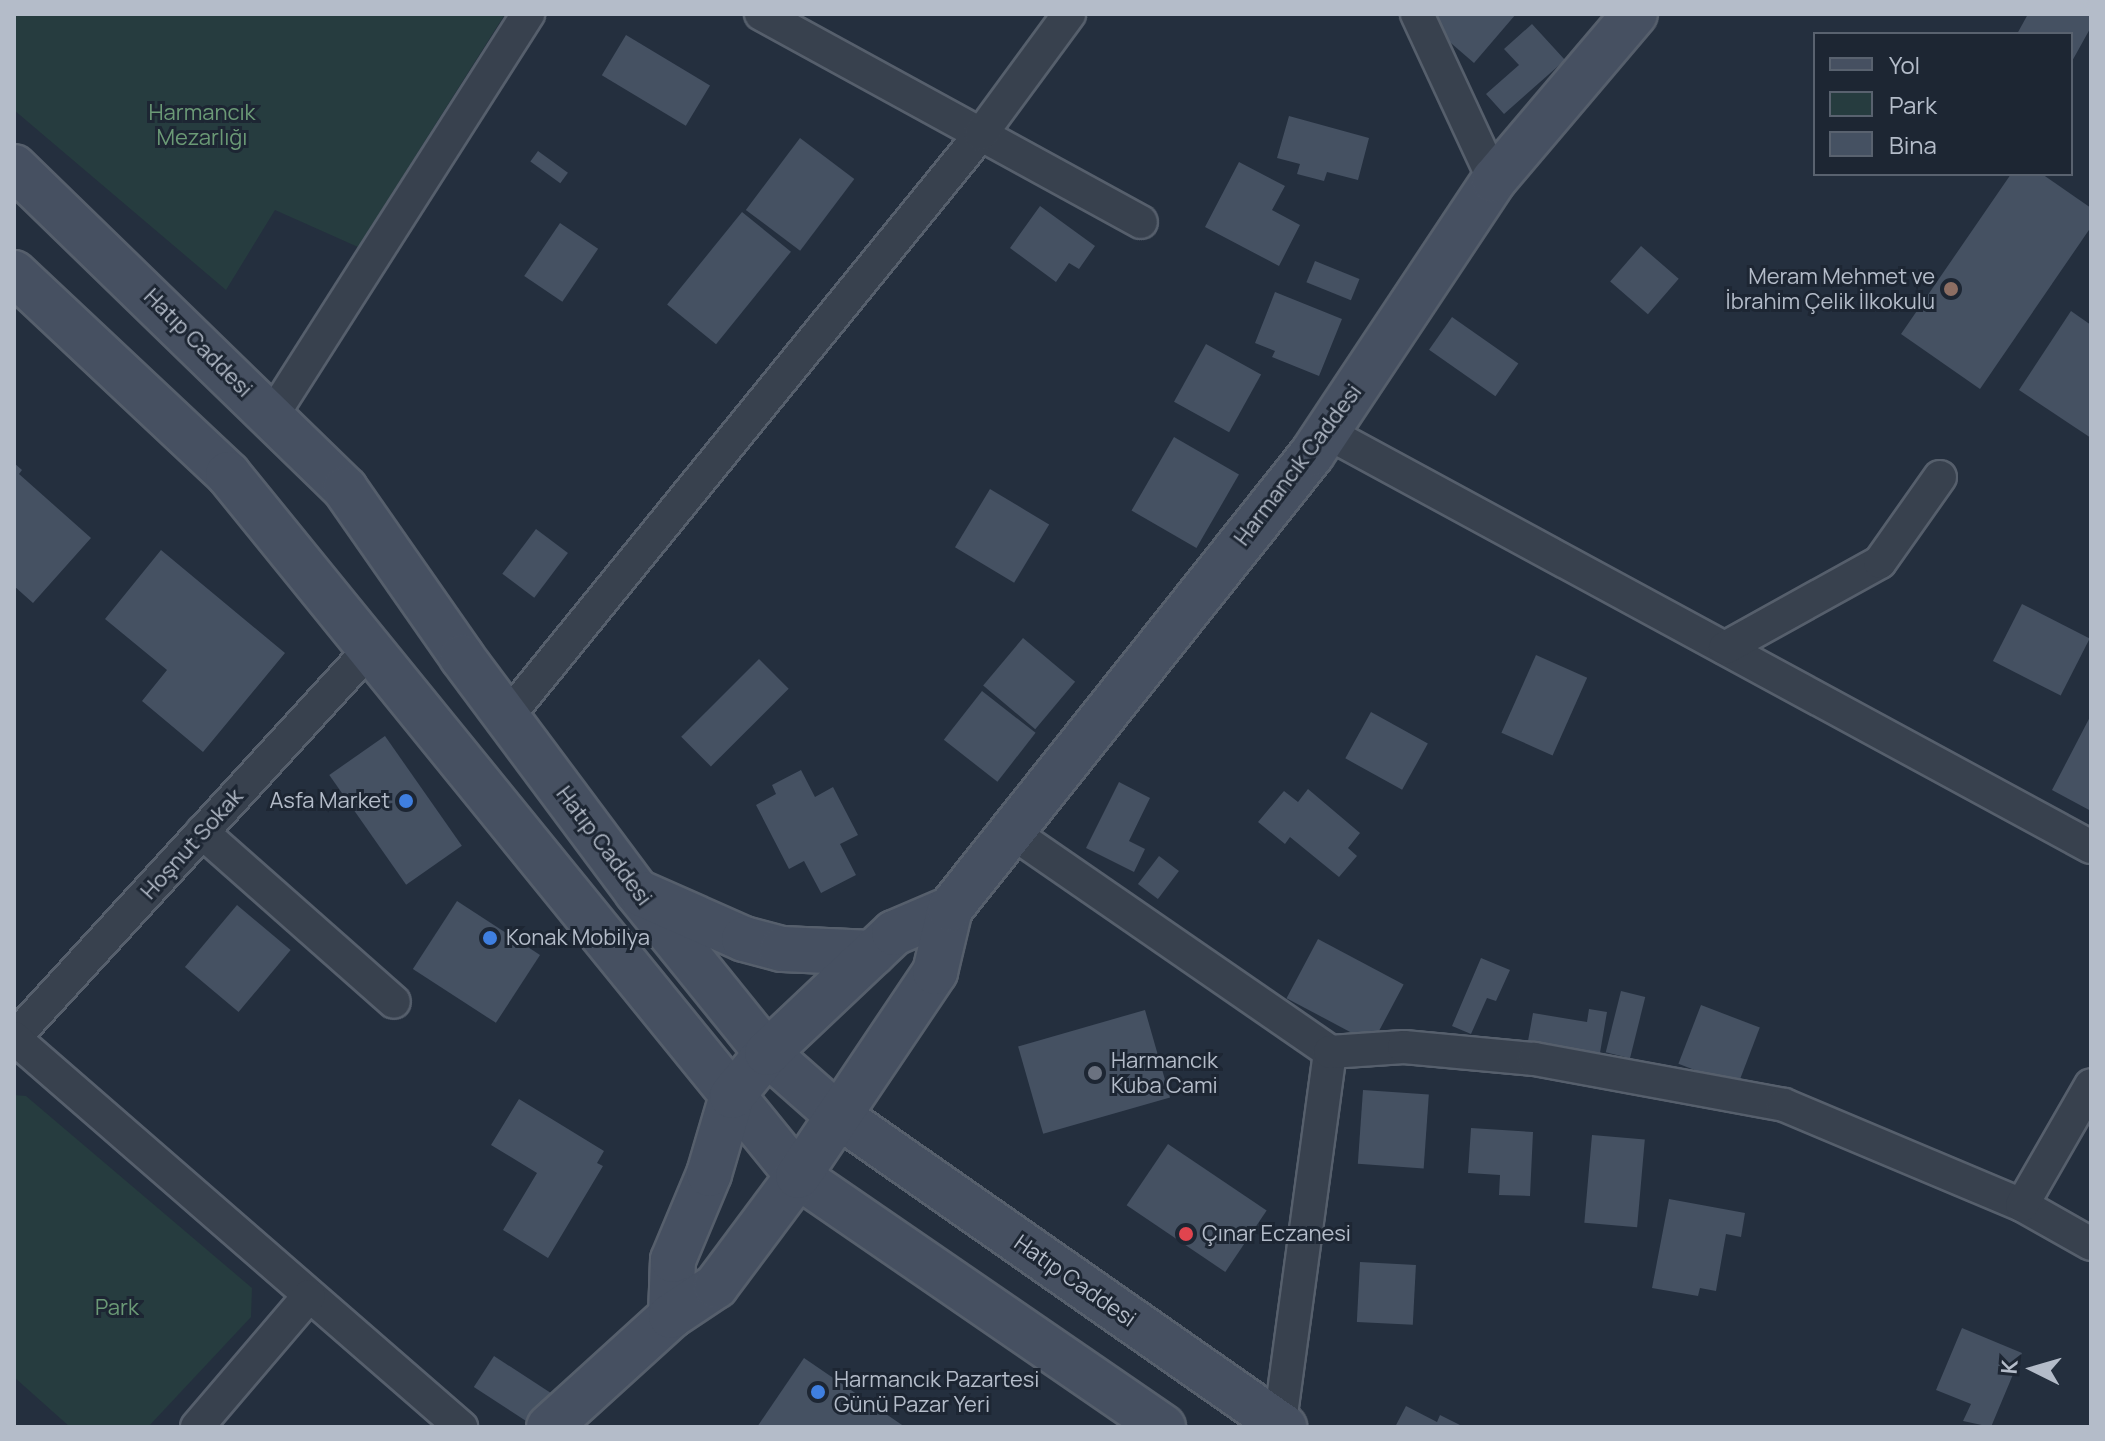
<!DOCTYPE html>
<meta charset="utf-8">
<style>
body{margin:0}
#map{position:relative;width:2105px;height:1441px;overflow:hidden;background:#242f3e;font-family:Manrope,sans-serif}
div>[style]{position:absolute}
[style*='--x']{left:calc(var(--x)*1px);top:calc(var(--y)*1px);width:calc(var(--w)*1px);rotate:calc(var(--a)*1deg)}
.green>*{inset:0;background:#263c3f}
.building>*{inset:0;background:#455162;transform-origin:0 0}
.roads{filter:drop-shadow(2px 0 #565f6c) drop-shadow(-2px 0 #565f6c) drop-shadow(0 2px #565f6c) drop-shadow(0 -2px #565f6c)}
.street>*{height:32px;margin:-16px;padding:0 16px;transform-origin:16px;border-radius:16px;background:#38414e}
.secondary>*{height:44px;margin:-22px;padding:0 22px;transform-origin:22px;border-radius:22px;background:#465061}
.dots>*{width:22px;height:22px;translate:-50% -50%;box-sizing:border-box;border:4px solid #1d2633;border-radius:50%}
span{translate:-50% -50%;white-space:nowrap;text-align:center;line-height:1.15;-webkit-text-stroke:6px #1d2633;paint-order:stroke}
.park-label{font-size:22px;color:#6b9a76}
.poi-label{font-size:22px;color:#b4bcc9}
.right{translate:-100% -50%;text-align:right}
.left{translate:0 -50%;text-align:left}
.street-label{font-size:22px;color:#b4bcc9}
.frame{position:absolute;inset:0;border:16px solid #b4bcc9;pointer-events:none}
.legend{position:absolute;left:1813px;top:32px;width:260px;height:144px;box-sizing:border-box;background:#1d2633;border:2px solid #59626f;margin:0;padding:10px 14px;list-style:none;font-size:24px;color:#b4bcc9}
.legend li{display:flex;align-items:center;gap:16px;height:40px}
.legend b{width:40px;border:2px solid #59626f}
.north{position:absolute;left:1993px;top:1329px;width:80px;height:80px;-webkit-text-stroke:6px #1d2633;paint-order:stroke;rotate:275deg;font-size:22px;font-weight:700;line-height:32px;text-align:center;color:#b4bcc9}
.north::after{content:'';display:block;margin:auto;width:28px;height:36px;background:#b4bcc9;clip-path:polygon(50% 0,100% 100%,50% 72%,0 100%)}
</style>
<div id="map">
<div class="green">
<div style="clip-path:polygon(14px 14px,505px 14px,358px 247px,275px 210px,226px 290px,14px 110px)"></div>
<div style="clip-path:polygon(14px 1095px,26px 1096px,252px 1288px,251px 1317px,148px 1427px,70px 1427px,14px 1377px)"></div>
</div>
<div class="building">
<div style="clip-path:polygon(1439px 14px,1516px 14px,1474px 63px,1430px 25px)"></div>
<div style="clip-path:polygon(2028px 14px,2091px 14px,2091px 27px,2071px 63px,2071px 34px,2017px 34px)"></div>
<div style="clip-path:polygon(1532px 24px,1565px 60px,1504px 114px,1486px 94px,1519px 65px,1504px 49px)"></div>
<div style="left:626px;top:35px;width:98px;height:47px;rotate:31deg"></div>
<div style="clip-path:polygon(1289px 116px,1369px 138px,1358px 180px,1327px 172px,1324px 181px,1297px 174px,1300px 164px,1277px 158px)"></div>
<div style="left:800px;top:138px;width:68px;height:90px;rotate:37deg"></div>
<div style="left:538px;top:151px;width:37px;height:13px;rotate:36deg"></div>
<div style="clip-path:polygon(1239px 162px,1285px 186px,1272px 210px,1300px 225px,1279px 266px,1205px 227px)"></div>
<div style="clip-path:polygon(2011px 174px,2042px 174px,2091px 208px,2091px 227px,1980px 389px,1901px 334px)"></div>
<div style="clip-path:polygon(1040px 206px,1095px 246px,1079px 269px,1069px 263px,1056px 282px,1010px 248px)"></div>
<div style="left:742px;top:212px;width:63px;height:119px;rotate:39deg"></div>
<div style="left:560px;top:223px;width:46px;height:64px;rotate:34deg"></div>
<div style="left:1641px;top:246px;width:50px;height:47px;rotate:41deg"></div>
<div style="left:1315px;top:261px;width:48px;height:23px;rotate:22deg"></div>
<div style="clip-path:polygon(1275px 292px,1342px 319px,1319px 376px,1272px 357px,1275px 351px,1255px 343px)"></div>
<div style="clip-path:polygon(2071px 311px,2091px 325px,2091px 438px,2019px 390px)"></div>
<div style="left:1452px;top:317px;width:81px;height:40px;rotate:35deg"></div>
<div style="left:1206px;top:344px;width:63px;height:66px;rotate:29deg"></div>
<div style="left:1174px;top:437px;width:75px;height:85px;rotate:30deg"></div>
<div style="clip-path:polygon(14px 463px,22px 470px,19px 474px,91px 538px,33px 603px,14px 586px)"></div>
<div style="left:990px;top:489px;width:69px;height:68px;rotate:31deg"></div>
<div style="left:536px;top:529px;width:40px;height:56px;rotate:37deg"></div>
<div style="clip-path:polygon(161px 550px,285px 653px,203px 752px,142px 701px,167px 670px,105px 619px)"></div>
<div style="left:2022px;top:604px;width:76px;height:64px;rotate:27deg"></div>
<div style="left:1023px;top:638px;width:68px;height:62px;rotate:40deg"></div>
<div style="left:1536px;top:655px;width:56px;height:85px;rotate:24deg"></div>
<div style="left:759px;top:659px;width:42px;height:110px;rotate:45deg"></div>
<div style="left:982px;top:691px;width:68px;height:62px;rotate:38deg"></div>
<div style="left:1371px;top:712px;width:65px;height:53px;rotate:29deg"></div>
<div style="clip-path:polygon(2091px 715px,2091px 811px,2052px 790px)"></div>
<div style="left:385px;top:736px;width:134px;height:68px;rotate:55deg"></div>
<div style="clip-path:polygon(801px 770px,815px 797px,833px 787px,858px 835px,840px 844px,856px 875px,821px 893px,804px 861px,789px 869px,756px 805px,776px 794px,772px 785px)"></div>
<div style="clip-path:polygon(1119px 782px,1150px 798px,1129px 841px,1145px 849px,1134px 872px,1086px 848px)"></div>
<div style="clip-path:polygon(1308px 789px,1360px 833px,1348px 848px,1357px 856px,1339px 877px,1290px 837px,1285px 844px,1258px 822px,1284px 791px,1298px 802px)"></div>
<div style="left:1159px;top:856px;width:25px;height:35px;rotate:37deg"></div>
<div style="left:457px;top:901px;width:99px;height:81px;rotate:33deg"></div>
<div style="left:237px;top:905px;width:70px;height:81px;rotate:40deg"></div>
<div style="left:1318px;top:939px;width:97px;height:67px;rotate:28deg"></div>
<div style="clip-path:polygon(1481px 958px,1510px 970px,1496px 1001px,1487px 998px,1471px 1034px,1452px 1026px)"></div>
<div style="left:1621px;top:991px;width:25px;height:63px;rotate:14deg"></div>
<div style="left:1701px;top:1005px;width:63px;height:63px;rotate:21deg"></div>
<div style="clip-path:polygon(1589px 1009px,1607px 1012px,1600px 1053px,1528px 1041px,1533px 1013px,1587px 1022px)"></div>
<div style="left:1145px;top:1010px;width:91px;height:132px;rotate:74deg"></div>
<div style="left:1363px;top:1090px;width:66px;height:74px;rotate:4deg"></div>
<div style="clip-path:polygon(519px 1099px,604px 1151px,597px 1163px,603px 1166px,548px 1258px,503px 1230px,537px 1173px,491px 1145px)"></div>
<div style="clip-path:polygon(1471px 1128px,1533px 1132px,1530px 1196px,1499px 1195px,1500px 1175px,1468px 1173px)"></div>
<div style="left:1592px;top:1135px;width:53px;height:88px;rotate:5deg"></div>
<div style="left:1168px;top:1144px;width:119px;height:74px;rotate:34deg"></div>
<div style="clip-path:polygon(1669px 1199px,1745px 1213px,1741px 1237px,1726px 1234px,1716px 1291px,1700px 1288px,1698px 1296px,1652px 1288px)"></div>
<div style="left:1360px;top:1262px;width:56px;height:60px;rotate:3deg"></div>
<div style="clip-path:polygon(1962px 1328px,2022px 1353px,1991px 1427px,1963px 1421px,1971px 1404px,1936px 1390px)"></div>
<div style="left:494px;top:1356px;width:71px;height:37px;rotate:33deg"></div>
<div style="clip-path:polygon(804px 1358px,905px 1427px,757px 1427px)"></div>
<div style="clip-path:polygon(1406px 1406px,1437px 1422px,1440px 1415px,1464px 1427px,1395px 1427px)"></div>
</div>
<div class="roads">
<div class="street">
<div style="--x:761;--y:14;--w:433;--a:28.7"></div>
<div style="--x:1417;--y:14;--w:183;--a:65.1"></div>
<div style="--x:272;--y:416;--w:477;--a:-57.5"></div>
<div style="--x:1326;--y:432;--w:870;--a:28.48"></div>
<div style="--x:1725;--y:648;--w:177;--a:-29"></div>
<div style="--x:1880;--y:562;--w:104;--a:-54.8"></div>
<div style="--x:370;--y:649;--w:527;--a:132.46"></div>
<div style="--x:14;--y:1038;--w:593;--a:41.03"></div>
<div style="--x:508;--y:716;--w:750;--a:-50.9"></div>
<div style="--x:981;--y:134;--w:149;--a:-53.7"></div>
<div style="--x:1010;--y:831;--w:389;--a:34.6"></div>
<div style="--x:1330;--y:1052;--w:375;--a:97.7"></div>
<div style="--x:202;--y:832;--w:256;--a:41.5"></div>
<div style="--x:1330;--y:1052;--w:74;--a:-3.9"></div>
<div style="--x:1404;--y:1047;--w:131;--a:5.3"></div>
<div style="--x:1534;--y:1059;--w:254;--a:10.4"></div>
<div style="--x:1784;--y:1105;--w:258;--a:22.8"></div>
<div style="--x:2022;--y:1205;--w:79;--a:29.5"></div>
<div style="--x:2022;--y:1205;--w:138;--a:-60.1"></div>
<div style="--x:197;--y:1427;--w:172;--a:-49.5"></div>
</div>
<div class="secondary">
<div style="--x:14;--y:167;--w:462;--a:44.2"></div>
<div style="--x:345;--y:489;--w:205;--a:55.1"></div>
<div style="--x:462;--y:657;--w:293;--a:53.3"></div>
<div style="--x:637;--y:892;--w:207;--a:51.1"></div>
<div style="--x:767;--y:1053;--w:92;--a:41.5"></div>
<div style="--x:836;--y:1114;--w:547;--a:34.94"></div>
<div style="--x:14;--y:273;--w:294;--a:43.2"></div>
<div style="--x:228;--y:474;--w:904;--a:50.92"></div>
<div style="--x:798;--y:1176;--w:443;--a:34.5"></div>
<div style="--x:642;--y:894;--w:111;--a:23.8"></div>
<div style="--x:744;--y:939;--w:39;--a:15"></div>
<div style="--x:782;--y:949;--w:91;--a:2.5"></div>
<div style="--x:671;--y:1316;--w:56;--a:-88"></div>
<div style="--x:673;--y:1260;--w:93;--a:-67.3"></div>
<div style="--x:709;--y:1174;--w:81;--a:-73.6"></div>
<div style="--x:732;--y:1096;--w:55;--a:-50.9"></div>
<div style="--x:767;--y:1053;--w:175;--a:-43.4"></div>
<div style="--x:894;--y:933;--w:61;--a:-23.2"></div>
<div style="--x:549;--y:1427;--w:165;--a:-42.3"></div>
<div style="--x:671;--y:1316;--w:54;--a:-33.7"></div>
<div style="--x:716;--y:1286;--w:137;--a:-53.3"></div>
<div style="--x:798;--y:1176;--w:246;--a:-56.1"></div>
<div style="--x:935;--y:972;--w:65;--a:-76.6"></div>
<div style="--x:950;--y:909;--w:581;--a:-51.49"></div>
<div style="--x:1312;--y:454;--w:329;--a:-56.4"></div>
<div style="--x:1494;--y:180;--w:218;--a:-49.7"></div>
</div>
</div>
<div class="dots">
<div style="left:1951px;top:289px;background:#8d6e63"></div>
<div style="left:406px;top:801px;background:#3f7fe0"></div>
<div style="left:490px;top:938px;background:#3f7fe0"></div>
<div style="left:1095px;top:1073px;background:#6b7280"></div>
<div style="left:1186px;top:1234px;background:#e0444e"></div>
<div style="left:818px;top:1392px;background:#3f7fe0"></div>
</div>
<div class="park-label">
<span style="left:202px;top:125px">Harmancık<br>Mezarlığı</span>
<span style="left:117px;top:1308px">Park</span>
</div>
<div class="poi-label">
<span class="right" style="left:1935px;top:289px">Meram Mehmet ve<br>İbrahim Çelik İlkokulu</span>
<span class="right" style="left:390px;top:801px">Asfa Market</span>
<span class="left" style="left:506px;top:938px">Konak Mobilya</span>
<span class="left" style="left:1111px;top:1073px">Harmancık<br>Kuba Cami</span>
<span class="left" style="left:1202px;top:1234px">Çınar Eczanesi</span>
<span class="left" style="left:834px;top:1392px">Harmancık Pazartesi<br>Günü Pazar Yeri</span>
</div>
<div class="street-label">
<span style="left:198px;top:343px;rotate:45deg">Hatıp Caddesi</span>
<span style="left:1298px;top:465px;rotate:-53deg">Harmancık Caddesi</span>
<span style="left:192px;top:844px;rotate:-48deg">Hoşnut Sokak</span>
<span style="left:604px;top:846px;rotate:53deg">Hatıp Caddesi</span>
<span style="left:1075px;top:1281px;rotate:35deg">Hatıp Caddesi</span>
</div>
<div class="frame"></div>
<ul class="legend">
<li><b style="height:10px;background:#465061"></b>Yol</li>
<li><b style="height:22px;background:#263c3f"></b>Park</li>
<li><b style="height:22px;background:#455162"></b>Bina</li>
</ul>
<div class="north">K</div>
</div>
